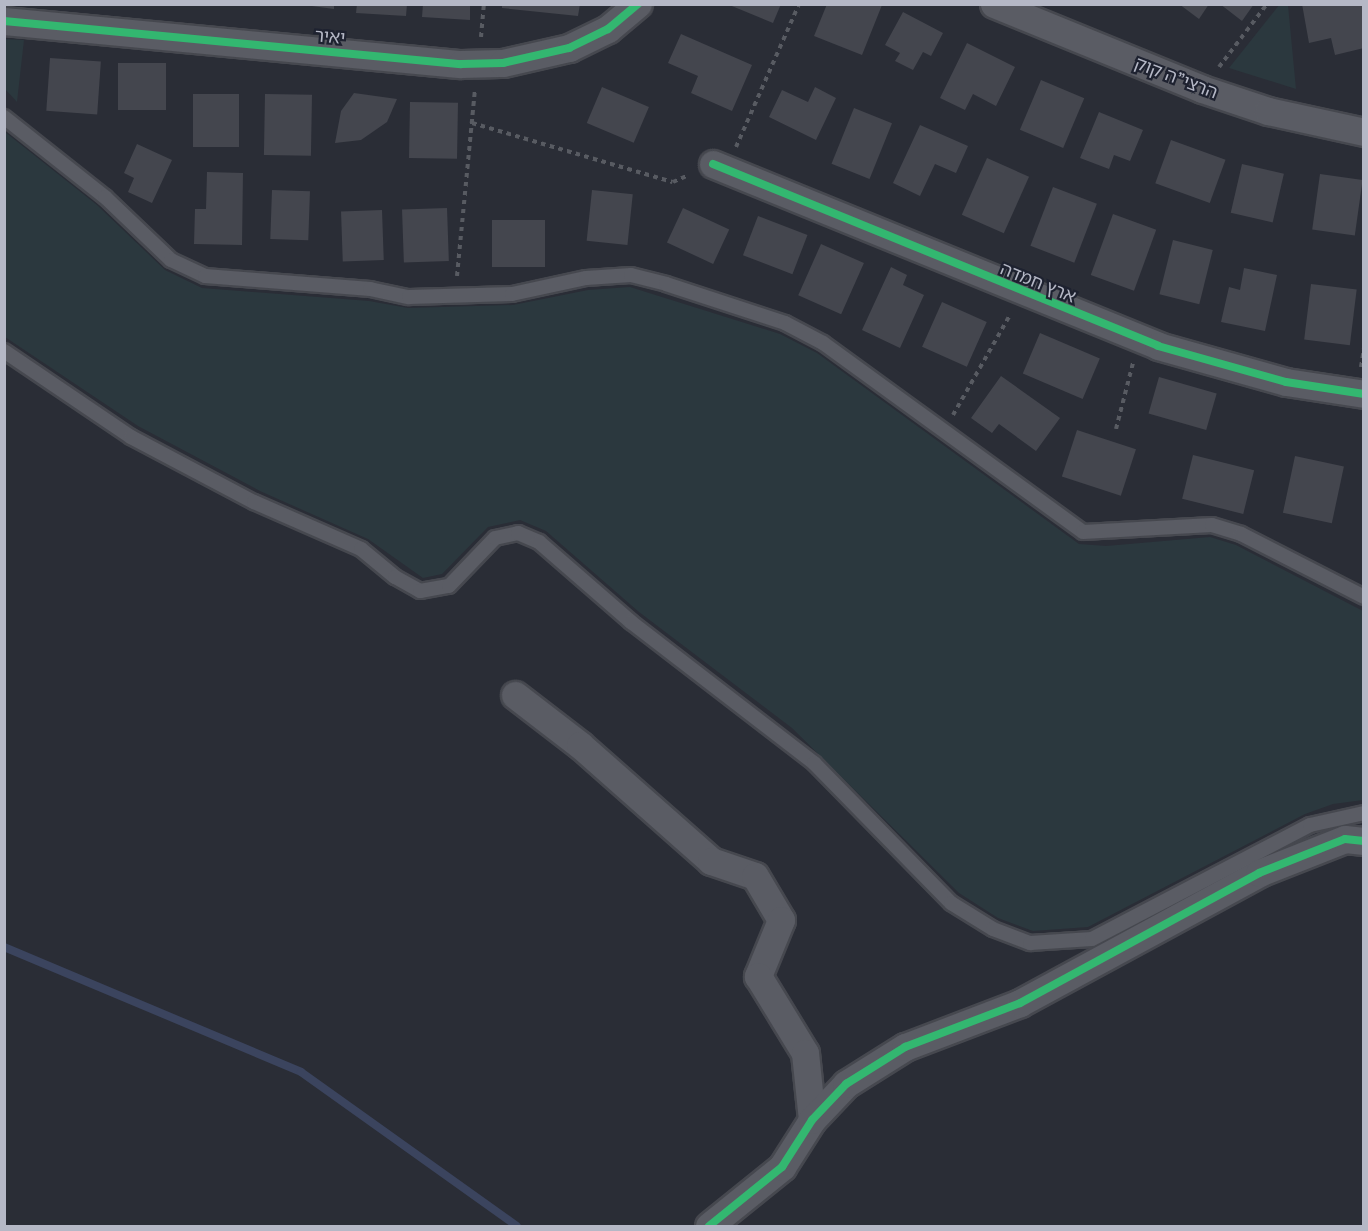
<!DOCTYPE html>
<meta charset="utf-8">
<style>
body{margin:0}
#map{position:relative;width:1368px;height:1231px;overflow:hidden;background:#2a2d36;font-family:"Space Grotesk","Noto Sans Hebrew",sans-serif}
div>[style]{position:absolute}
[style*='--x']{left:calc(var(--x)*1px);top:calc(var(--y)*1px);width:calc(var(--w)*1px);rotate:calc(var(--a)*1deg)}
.green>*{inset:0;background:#2b383e}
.stream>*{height:8px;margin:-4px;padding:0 4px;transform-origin:4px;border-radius:4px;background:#3b445e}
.building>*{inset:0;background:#44464e;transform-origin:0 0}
.path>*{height:4px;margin-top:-2px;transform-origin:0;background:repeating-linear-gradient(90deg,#585b62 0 4.5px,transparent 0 9px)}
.roads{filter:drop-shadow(2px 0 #46484f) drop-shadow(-2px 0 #46484f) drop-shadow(0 2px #46484f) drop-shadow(0 -2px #46484f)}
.service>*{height:14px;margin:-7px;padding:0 7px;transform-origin:7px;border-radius:7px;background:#5a5c64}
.minor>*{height:27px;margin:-13.5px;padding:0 13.5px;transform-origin:13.5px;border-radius:13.5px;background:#5a5c64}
.cycleway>*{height:8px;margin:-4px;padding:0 4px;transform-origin:4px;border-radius:4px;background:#33b770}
span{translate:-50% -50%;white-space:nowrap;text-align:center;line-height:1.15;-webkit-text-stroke:4.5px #1e2230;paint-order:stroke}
.street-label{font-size:18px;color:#b5b8c6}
.frame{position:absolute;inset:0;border:6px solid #b5b8c6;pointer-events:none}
</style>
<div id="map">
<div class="green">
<div style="clip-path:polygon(1280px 4px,1288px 5px,1296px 89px,1229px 68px)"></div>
<div style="clip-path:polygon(5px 39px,24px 40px,17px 102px,5px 89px)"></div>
<div style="clip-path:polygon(5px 132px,97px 205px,165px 270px,202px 288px,369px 301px,408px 308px,513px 305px,588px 290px,630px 287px,780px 334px,817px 353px,1079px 544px,1106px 546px,1210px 537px,1236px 545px,1363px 611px,1363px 800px,1333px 804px,1305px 814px,1088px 927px,1033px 931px,998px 918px,959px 893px,792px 728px,639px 612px,546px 531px,520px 520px,488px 527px,442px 574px,423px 578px,368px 539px,260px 491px,138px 426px,5px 337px)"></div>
</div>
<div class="stream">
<div style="--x:4;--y:947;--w:322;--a:22.8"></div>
<div style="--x:301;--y:1072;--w:265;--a:35.5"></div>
</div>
<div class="building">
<div style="clip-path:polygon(297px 4px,334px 4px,334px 9px)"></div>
<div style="clip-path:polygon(357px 4px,407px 4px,406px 16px,356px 13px)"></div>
<div style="clip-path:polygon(423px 4px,470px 4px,470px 20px,422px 17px)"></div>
<div style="clip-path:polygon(502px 4px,580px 4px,578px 16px,502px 8px)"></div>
<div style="clip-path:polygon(727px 4px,781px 4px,773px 23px)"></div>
<div style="clip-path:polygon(827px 4px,882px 5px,862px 55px,814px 36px)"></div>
<div style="clip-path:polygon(1179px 4px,1209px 4px,1199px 19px)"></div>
<div style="clip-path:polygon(1220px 4px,1254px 4px,1242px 21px)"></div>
<div style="clip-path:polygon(1302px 4px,1364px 4px,1364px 48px,1335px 55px,1331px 38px,1309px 43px)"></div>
<div style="clip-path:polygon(903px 12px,943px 33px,931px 56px,923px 52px,913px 70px,895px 61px,900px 53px,885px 45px)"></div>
<div style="clip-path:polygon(681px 34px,752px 65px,732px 111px,691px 93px,698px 76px,668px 63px)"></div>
<div style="clip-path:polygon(967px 43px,1015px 67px,996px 106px,973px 94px,965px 110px,940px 98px)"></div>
<div style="left:50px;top:58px;width:51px;height:53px;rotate:4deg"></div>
<div style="left:118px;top:63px;width:48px;height:47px"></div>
<div style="left:1041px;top:80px;width:47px;height:54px;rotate:23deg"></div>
<div style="left:602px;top:87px;width:51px;height:39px;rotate:23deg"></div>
<div style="clip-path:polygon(815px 87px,836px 98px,816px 140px,769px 117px,782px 90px,808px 102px)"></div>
<div style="clip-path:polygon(354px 93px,397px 99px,387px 122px,361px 140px,335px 143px,341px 111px)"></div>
<div style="left:193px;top:94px;width:46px;height:53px"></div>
<div style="left:265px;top:94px;width:47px;height:61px;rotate:1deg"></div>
<div style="left:410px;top:102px;width:48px;height:56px;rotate:1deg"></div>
<div style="left:854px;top:108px;width:41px;height:60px;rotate:22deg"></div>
<div style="clip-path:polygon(1099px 112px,1143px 130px,1130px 161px,1114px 155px,1109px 169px,1080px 158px)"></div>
<div style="clip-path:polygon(920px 125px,968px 146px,956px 173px,935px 164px,920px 196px,893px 183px)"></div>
<div style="left:1171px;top:140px;width:58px;height:46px;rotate:20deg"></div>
<div style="clip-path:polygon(137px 144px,172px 160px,152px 203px,128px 192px,134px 178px,124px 173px)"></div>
<div style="left:987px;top:158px;width:46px;height:62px;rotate:24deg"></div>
<div style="left:1242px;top:164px;width:43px;height:50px;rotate:13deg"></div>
<div style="clip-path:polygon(207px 172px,243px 173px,242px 245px,194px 244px,195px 209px,206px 209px)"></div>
<div style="left:1320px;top:174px;width:43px;height:56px;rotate:8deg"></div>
<div style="left:1053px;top:187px;width:47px;height:63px;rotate:21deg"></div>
<div style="left:272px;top:190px;width:38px;height:49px;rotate:2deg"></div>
<div style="left:592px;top:190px;width:41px;height:51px;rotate:6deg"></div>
<div style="left:447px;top:208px;width:53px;height:45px;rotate:88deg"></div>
<div style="left:683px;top:208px;width:51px;height:38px;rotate:25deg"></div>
<div style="left:382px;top:210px;width:50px;height:41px;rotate:88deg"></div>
<div style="left:1113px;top:214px;width:46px;height:65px;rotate:20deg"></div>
<div style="left:758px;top:216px;width:53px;height:42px;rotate:21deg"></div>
<div style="left:492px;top:220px;width:53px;height:47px"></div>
<div style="left:1173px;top:240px;width:41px;height:56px;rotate:14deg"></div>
<div style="left:821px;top:244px;width:47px;height:56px;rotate:24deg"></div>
<div style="clip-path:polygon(891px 267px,907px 275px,903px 285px,924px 295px,900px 348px,862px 330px)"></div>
<div style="clip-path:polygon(1244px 268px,1277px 275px,1265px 331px,1221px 322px,1229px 287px,1240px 290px)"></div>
<div style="left:1311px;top:284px;width:46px;height:56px;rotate:7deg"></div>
<div style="left:942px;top:302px;width:49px;height:49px;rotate:24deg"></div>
<div style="left:1040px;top:333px;width:65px;height:44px;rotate:23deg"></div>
<div style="clip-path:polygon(1001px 376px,1060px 418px,1036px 451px,999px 424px,992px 433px,971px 418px)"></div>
<div style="left:1159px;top:377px;width:60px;height:38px;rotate:16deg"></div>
<div style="left:1077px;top:430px;width:62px;height:49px;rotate:18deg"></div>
<div style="left:1193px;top:455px;width:63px;height:45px;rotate:14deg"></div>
<div style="left:1295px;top:456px;width:50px;height:58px;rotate:12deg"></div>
</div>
<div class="path">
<div style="--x:481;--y:37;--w:33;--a:-85"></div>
<div style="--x:1219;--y:67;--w:79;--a:-52.7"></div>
<div style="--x:472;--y:123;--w:209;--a:16.4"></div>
<div style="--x:673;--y:182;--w:17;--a:-24"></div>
<div style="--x:736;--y:147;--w:156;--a:-66.2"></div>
<div style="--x:457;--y:276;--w:188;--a:-84.5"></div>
<div style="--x:1361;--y:367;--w:20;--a:-81"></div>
<div style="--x:953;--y:415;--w:115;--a:-60.3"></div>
<div style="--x:1116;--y:429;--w:68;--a:-75.6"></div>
</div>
<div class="roads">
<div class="service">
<div style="--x:4;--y:117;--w:129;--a:38.4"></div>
<div style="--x:105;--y:197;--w:91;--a:43.7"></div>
<div style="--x:171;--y:260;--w:38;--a:25"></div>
<div style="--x:205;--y:276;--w:166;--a:4.5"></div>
<div style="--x:370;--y:289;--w:40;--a:12"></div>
<div style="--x:409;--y:297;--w:103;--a:-1.7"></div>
<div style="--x:512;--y:294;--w:76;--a:-12.2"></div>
<div style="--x:586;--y:278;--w:45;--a:-3.8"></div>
<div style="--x:631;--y:275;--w:36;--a:14"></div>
<div style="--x:666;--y:284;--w:125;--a:18.1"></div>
<div style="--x:785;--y:323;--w:43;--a:27.8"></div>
<div style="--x:823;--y:343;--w:321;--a:36"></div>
<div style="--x:1083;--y:532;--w:129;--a:-3.1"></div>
<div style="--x:1212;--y:525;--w:30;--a:17"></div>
<div style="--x:1241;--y:534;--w:138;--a:27.1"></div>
<div style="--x:4;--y:351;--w:153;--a:34.1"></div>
<div style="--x:131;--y:437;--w:139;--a:27.9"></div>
<div style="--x:254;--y:502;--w:117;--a:23.7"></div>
<div style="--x:361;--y:549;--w:44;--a:39.5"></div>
<div style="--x:395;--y:577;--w:29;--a:29"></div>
<div style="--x:420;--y:591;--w:29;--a:-10"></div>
<div style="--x:449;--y:586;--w:66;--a:-46.2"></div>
<div style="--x:495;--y:538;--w:24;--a:-12"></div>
<div style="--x:518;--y:533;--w:23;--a:23"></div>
<div style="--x:539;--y:542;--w:122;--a:41"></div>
<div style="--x:631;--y:622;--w:231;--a:37.6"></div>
<div style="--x:814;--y:763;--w:196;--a:45.6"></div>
<div style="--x:951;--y:903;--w:49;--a:31.8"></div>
<div style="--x:993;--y:929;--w:40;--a:21"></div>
<div style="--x:1030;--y:943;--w:62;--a:-3.7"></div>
<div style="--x:1092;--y:939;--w:246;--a:-27.6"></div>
<div style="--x:1310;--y:825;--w:55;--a:-12.5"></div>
</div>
<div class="minor">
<div style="--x:994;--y:4;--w:225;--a:22.2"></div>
<div style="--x:1202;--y:89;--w:70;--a:18.4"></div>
<div style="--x:1268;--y:111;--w:98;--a:12.3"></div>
<div style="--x:4;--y:21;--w:459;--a:5.4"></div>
<div style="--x:461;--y:64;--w:42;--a:-1.4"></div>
<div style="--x:503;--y:63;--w:68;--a:-12.8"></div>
<div style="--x:569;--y:48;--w:43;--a:-26"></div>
<div style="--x:608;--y:29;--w:39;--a:-40"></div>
<div style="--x:713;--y:164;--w:481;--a:22.2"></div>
<div style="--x:1158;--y:346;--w:133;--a:15.7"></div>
<div style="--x:1286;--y:382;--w:79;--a:8.7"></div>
<div style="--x:515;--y:695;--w:82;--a:37.6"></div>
<div style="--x:580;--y:745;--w:175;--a:41.5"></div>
<div style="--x:711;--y:861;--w:46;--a:18.8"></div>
<div style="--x:755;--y:876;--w:51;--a:59.4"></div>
<div style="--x:781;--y:920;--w:61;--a:112.3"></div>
<div style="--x:758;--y:976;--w:90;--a:58.6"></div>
<div style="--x:805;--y:1053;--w:67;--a:84"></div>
<div style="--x:709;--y:1226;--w:94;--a:-38.9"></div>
<div style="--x:782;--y:1167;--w:56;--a:-57.4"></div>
<div style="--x:812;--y:1120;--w:50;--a:-46.6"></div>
<div style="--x:846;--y:1084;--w:70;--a:-32.1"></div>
<div style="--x:905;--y:1047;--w:123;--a:-20.9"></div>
<div style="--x:1020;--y:1003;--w:272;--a:-28.5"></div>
<div style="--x:1259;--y:873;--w:92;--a:-21.6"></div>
<div style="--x:1345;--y:839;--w:19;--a:6"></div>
</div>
</div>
<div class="cycleway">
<div style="--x:4;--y:21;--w:459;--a:5.4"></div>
<div style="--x:461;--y:64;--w:42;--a:-1.4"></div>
<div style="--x:503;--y:63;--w:68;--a:-12.8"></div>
<div style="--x:569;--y:48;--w:43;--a:-26"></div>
<div style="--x:608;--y:29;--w:39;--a:-40"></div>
<div style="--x:713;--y:164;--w:481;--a:22.2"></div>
<div style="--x:1158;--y:346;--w:133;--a:15.7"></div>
<div style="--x:1286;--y:382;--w:79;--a:8.7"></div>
<div style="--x:709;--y:1226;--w:94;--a:-38.9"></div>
<div style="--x:782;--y:1167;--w:56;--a:-57.4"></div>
<div style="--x:812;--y:1120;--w:50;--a:-46.6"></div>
<div style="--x:846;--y:1084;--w:70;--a:-32.1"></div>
<div style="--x:905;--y:1047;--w:123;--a:-20.9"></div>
<div style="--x:1020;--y:1003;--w:272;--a:-28.5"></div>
<div style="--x:1259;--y:873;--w:92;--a:-21.6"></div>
<div style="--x:1345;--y:839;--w:19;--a:6"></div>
</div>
<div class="street-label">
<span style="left:330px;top:37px;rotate:5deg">יאיר</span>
<span style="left:1176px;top:78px;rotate:21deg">הרצי"ה קוק</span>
<span style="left:1038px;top:283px;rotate:22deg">ארץ חמדה</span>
</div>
<div class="frame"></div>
</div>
